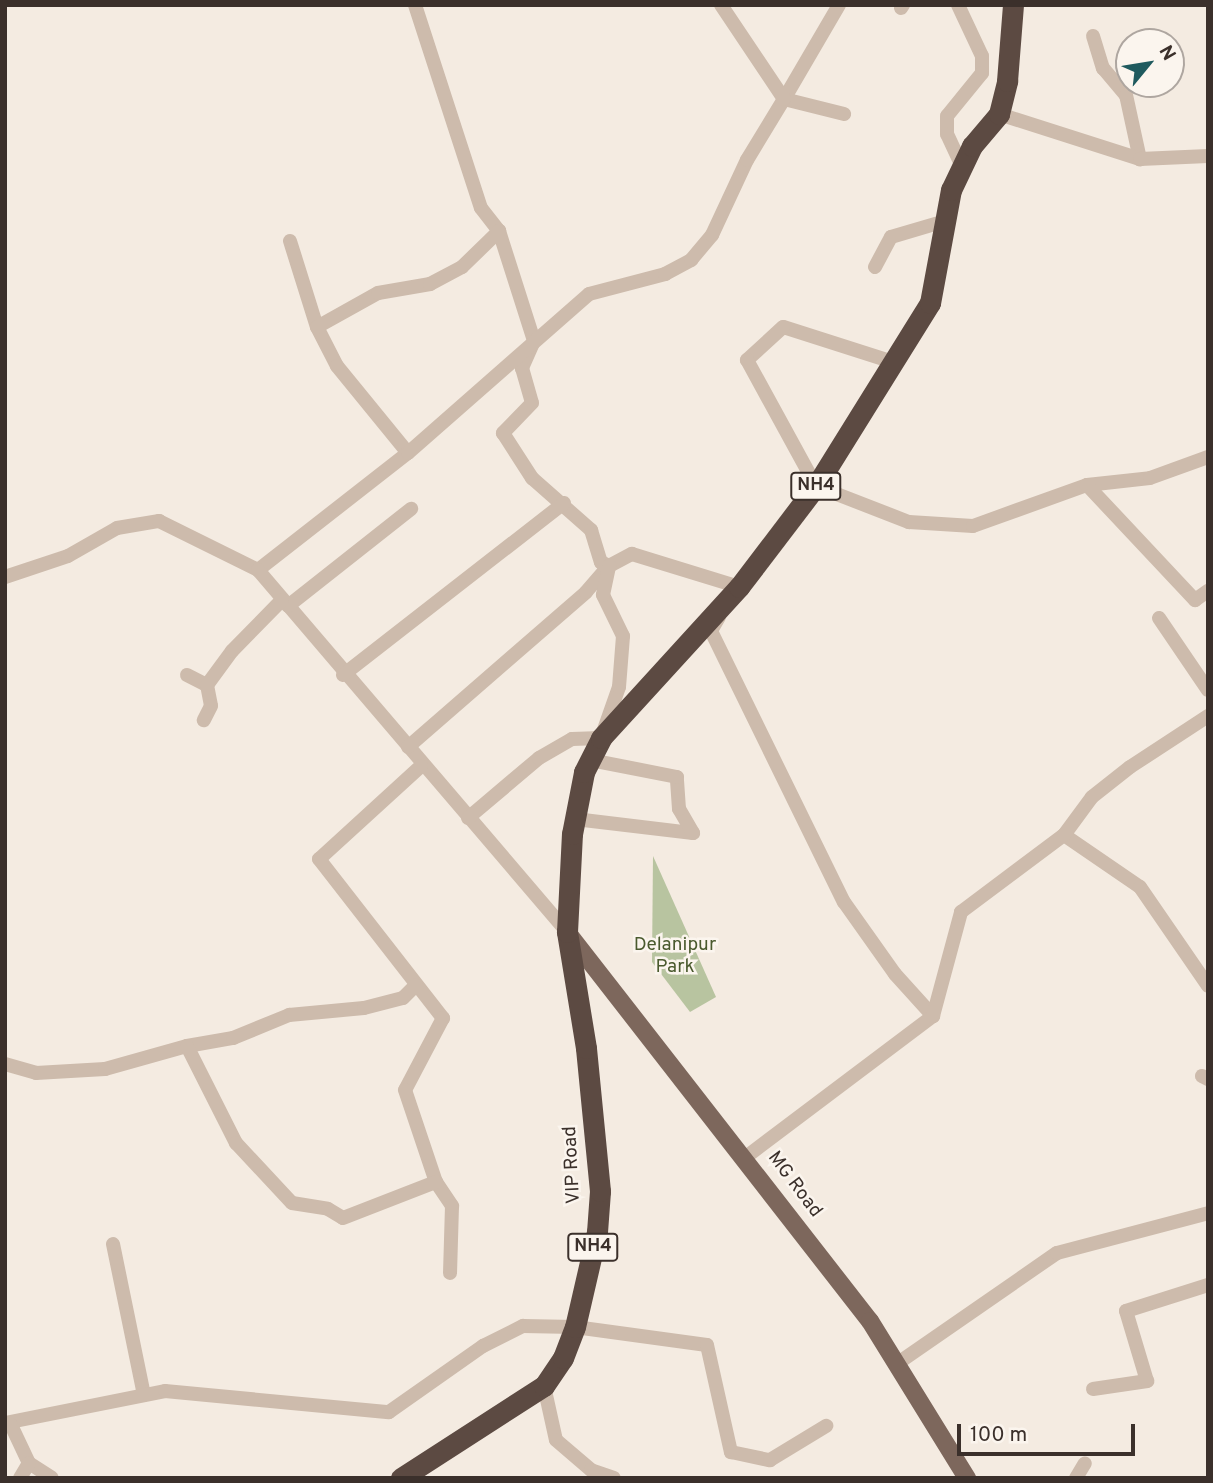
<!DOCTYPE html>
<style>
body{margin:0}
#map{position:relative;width:1213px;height:1483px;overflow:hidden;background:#f4ebe1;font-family:Overpass,sans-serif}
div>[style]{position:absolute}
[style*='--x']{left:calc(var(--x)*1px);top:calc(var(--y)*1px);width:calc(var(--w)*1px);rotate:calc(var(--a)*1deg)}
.green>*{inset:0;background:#b8c4a0}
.street>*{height:14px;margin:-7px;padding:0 7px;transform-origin:7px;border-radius:7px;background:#cdbbac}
.primary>*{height:18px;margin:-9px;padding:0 9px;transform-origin:9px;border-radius:9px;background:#7d675c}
.highway>*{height:21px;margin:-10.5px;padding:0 10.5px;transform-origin:10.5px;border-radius:10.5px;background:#5c4a42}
span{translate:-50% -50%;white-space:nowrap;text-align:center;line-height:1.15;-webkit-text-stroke:5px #fbf5ee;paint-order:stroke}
.shield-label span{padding:2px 5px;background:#fbf5ee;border:2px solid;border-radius:5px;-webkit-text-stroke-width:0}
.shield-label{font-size:18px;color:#3b302b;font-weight:700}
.park-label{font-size:19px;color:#4a5a2e}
.street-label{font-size:19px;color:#3b302b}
.frame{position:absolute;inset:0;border:7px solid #3b302b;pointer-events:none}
.north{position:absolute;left:1115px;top:28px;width:70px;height:70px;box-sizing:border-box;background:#fbf5ee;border:2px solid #aea6a0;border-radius:50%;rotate:60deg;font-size:19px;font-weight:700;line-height:28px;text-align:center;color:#3b302b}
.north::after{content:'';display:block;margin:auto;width:24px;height:32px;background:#1f5a5e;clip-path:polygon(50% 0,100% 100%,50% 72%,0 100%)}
.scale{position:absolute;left:957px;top:1424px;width:178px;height:32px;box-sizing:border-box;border:4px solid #3b302b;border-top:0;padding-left:9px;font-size:21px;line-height:24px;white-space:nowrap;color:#3b302b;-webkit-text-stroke:5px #fbf5ee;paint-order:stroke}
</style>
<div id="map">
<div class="green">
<div style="clip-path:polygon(653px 856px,716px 997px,690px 1012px,652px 962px)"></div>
</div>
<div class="street">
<div style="--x:415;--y:5;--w:213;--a:72"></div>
<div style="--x:481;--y:208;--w:29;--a:52"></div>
<div style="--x:499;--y:231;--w:115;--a:72.3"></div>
<div style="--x:534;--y:341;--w:30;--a:114"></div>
<div style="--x:522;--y:368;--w:36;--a:74"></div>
<div style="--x:532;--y:403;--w:42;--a:134"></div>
<div style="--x:503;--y:433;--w:54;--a:57.2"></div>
<div style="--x:532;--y:478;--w:79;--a:41.4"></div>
<div style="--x:591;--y:530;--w:34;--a:73"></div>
<div style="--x:601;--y:562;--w:9;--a:27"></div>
<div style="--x:609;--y:566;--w:26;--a:-28"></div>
<div style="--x:632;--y:554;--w:112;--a:17.1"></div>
<div style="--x:739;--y:587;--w:5;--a:127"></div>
<div style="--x:839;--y:5;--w:109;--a:120.3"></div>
<div style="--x:784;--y:99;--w:62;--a:14"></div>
<div style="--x:958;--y:5;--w:56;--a:64.8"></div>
<div style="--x:982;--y:56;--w:17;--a:90"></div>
<div style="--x:982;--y:73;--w:55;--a:129.1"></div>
<div style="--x:947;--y:116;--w:18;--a:90"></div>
<div style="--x:947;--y:134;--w:35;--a:65"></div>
<div style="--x:901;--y:8;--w:4;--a:-56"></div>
<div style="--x:1093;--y:36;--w:34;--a:73"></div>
<div style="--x:1103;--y:68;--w:35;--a:50"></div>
<div style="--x:1126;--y:95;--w:66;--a:77.7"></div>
<div style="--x:999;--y:114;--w:148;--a:17.7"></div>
<div style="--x:1140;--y:159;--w:68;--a:-2.5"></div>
<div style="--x:290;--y:241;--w:90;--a:72.6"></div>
<div style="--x:317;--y:327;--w:44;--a:62.9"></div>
<div style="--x:337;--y:366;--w:112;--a:50.8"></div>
<div style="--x:875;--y:267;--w:34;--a:-62"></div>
<div style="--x:891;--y:237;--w:56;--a:-16.5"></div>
<div style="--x:317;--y:327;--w:70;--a:-29.1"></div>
<div style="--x:378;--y:293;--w:53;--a:-9.8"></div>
<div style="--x:430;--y:284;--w:36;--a:-28"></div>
<div style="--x:462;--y:267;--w:52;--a:-44.2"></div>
<div style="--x:893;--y:362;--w:115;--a:-162.3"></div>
<div style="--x:783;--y:327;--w:49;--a:137.5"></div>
<div style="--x:747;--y:360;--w:144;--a:61.3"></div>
<div style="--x:816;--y:486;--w:100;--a:21.2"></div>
<div style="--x:909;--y:522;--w:64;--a:3.6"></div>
<div style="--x:973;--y:526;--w:121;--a:-19.8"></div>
<div style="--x:1087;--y:485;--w:63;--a:-6.3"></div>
<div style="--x:1150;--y:478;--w:62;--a:-19.9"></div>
<div style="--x:1087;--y:485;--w:158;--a:46.8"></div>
<div style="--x:1195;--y:600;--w:16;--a:-35"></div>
<div style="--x:258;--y:570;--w:190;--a:-38"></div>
<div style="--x:408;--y:453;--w:241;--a:-41.3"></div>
<div style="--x:589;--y:294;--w:79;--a:-14.7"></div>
<div style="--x:665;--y:274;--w:30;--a:-28"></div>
<div style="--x:691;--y:260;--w:33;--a:-50"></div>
<div style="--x:712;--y:235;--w:83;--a:-65"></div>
<div style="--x:747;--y:160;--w:71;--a:-58.8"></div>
<div style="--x:784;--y:99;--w:113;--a:-123.8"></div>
<div style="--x:5;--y:577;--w:66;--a:-18.4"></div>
<div style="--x:68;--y:556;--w:56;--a:-29.7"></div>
<div style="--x:117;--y:528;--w:43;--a:-9.5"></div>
<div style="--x:159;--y:521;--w:110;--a:26.3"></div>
<div style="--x:258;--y:570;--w:476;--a:49.5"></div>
<div style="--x:288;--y:606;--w:157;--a:-38.3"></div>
<div style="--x:719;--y:617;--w:16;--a:120"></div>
<div style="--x:711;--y:631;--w:302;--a:63.9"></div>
<div style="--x:844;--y:902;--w:88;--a:54.7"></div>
<div style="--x:895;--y:974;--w:57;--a:47.9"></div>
<div style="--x:933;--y:1016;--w:234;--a:143"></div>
<div style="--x:1159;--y:618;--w:87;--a:55.8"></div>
<div style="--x:187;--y:675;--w:22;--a:27"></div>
<div style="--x:207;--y:685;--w:21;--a:79"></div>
<div style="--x:211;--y:706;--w:16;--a:117"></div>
<div style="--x:343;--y:675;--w:280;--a:-37.9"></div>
<div style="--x:207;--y:685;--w:42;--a:-53.7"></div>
<div style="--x:232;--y:651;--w:71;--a:-45.6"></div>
<div style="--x:408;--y:747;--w:236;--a:-41"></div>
<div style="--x:586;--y:592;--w:33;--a:-49"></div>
<div style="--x:421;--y:766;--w:138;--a:137.6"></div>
<div style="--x:319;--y:859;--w:202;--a:52.1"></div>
<div style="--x:443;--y:1018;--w:81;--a:117.8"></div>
<div style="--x:405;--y:1090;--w:97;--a:71.4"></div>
<div style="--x:436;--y:1182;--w:29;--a:56"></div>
<div style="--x:452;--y:1206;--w:67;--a:91.7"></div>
<div style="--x:468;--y:818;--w:93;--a:-40.2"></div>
<div style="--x:539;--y:758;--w:38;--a:-30"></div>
<div style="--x:572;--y:739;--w:29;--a:-2"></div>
<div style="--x:601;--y:738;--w:54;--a:-70.6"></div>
<div style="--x:619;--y:687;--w:51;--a:-85.5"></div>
<div style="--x:623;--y:636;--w:46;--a:-116"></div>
<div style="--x:603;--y:595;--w:30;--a:-78"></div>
<div style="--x:575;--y:819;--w:119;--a:6.8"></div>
<div style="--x:693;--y:833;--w:28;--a:-120"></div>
<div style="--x:679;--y:809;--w:32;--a:-94"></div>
<div style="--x:677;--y:777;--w:89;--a:-168.9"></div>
<div style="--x:1064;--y:835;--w:92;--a:34.4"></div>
<div style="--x:1140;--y:887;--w:120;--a:55.5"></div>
<div style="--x:933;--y:1016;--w:108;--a:-74.9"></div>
<div style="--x:961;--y:912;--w:129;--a:-36.8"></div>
<div style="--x:1064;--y:835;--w:47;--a:-53.6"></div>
<div style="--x:1092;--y:797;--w:48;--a:-38.3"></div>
<div style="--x:1130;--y:767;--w:93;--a:-33.2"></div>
<div style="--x:187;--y:1046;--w:47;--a:-9.9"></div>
<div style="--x:233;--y:1038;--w:61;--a:-22.3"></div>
<div style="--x:289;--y:1015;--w:75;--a:-5.3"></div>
<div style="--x:364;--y:1008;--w:40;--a:-14.4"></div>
<div style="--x:403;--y:998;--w:18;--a:-45"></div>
<div style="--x:5;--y:1064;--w:32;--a:16"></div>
<div style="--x:36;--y:1073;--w:69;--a:-3.3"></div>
<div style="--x:105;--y:1069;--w:85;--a:-15.7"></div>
<div style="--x:187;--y:1046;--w:109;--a:63.2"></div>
<div style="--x:236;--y:1143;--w:82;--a:47"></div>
<div style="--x:292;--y:1203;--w:36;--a:9"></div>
<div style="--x:328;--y:1209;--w:17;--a:31"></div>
<div style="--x:343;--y:1218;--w:100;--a:-21.2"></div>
<div style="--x:1202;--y:1076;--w:7;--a:27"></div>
<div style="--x:113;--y:1244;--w:154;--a:78.4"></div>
<div style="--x:898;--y:1363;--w:193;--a:-34.7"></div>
<div style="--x:1057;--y:1253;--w:156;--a:-14.8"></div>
<div style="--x:544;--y:1386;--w:55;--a:77.5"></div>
<div style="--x:556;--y:1440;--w:46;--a:40.6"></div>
<div style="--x:591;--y:1470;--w:24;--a:19"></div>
<div style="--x:1093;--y:1389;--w:55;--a:-8.4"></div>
<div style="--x:1147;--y:1381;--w:73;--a:-106.7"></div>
<div style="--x:1126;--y:1311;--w:86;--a:-17.6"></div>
<div style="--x:5;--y:1423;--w:163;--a:-11.3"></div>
<div style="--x:165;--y:1391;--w:225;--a:5.4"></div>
<div style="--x:389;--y:1412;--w:115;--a:-35.1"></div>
<div style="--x:483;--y:1346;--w:45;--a:-26.6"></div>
<div style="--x:523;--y:1326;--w:52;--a:1.1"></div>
<div style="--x:575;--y:1327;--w:133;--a:7.8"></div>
<div style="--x:707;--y:1345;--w:110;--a:77.4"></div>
<div style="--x:731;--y:1452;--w:40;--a:12"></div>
<div style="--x:770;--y:1460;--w:66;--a:-31.3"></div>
<div style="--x:5;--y:1426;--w:6;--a:-9"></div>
<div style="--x:11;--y:1425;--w:42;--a:64.7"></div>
<div style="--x:29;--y:1463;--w:27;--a:33"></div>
<div style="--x:20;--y:1478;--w:17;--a:-59"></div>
<div style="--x:1076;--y:1478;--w:17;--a:-59"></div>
</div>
<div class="primary">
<div style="--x:567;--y:932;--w:493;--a:52.1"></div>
<div style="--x:870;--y:1321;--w:185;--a:58.3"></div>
</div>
<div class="highway">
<div style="--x:401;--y:1478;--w:170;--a:-32.8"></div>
<div style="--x:544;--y:1386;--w:34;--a:-56"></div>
<div style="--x:563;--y:1358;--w:33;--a:-69"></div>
<div style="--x:575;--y:1327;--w:98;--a:-77"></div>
<div style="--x:597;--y:1232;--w:41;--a:-85.8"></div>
<div style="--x:600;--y:1191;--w:144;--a:-95.6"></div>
<div style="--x:586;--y:1048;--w:118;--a:-99.3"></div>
<div style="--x:567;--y:932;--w:98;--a:-87.1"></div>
<div style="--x:572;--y:834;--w:63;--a:-79"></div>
<div style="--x:584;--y:772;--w:38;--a:-63"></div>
<div style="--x:601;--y:738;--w:205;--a:-47.6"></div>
<div style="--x:739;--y:587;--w:127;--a:-52.7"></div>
<div style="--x:816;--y:486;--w:216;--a:-58.1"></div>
<div style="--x:930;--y:303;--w:115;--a:-79.5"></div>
<div style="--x:951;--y:190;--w:49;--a:-64.5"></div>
<div style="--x:972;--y:146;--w:42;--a:-49.8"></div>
<div style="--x:999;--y:114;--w:34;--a:-76"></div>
<div style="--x:1007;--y:81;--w:76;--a:-85.5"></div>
</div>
<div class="shield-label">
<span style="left:816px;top:486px">NH4</span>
<span style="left:593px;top:1247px">NH4</span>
</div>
<div class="park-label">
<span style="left:675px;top:957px">Delanipur<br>Park</span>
</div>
<div class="street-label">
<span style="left:573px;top:1165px;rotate:-93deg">VIP Road</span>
<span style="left:794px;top:1185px;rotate:53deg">MG Road</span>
</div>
<div class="frame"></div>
<div class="north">N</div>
<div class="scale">100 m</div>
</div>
